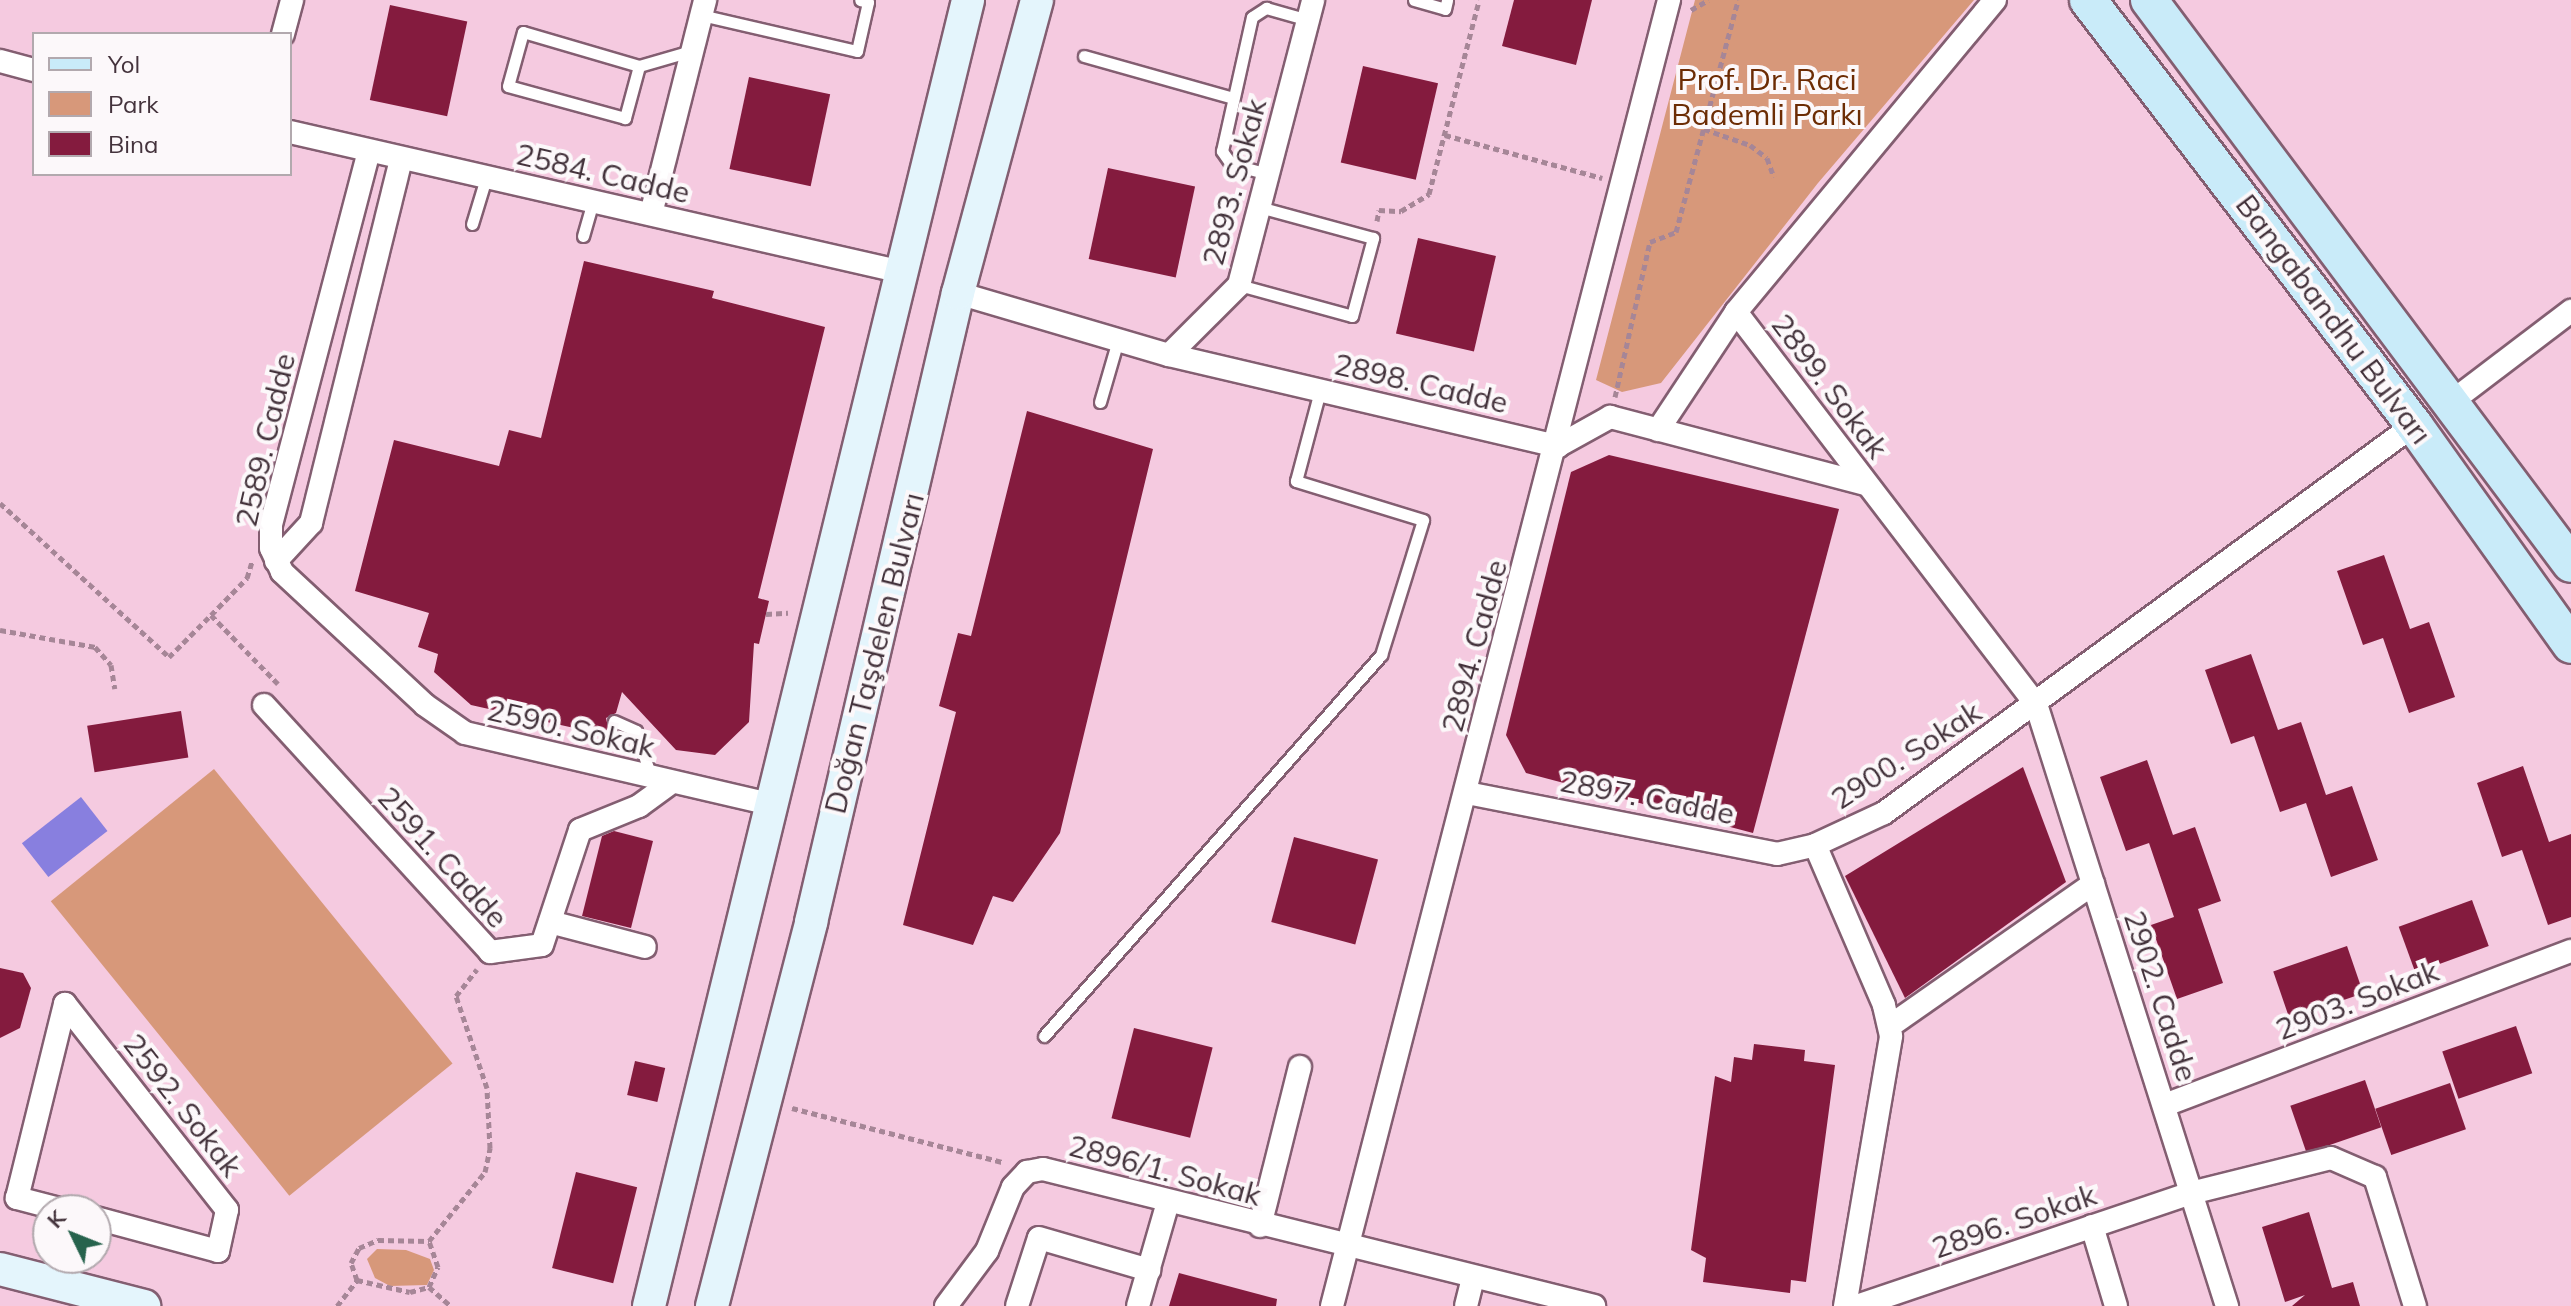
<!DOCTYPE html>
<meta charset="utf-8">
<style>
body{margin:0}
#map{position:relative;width:2571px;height:1306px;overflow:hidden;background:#f5cae0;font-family:Mulish,sans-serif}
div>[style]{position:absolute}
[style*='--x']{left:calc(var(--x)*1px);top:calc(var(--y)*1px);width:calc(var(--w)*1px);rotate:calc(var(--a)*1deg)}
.green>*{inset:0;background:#d7987a;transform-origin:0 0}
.water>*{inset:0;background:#887fdf;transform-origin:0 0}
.building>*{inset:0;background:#841b3e;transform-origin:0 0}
.path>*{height:5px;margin-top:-2.5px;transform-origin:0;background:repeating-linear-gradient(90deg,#a68697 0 6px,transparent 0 10px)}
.roads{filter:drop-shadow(2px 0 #835e71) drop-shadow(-2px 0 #835e71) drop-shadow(0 2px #835e71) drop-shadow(0 -2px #835e71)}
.lane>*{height:11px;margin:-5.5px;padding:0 5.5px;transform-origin:5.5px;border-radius:5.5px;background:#fff}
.street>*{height:22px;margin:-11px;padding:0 11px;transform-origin:11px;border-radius:11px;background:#fff}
.secondary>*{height:32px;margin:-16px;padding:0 16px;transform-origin:16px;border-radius:16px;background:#e4f5fc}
.primary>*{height:36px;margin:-18px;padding:0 18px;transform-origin:18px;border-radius:18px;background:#c9ebf9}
span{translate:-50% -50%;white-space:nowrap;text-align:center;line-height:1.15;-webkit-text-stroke:8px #fcf8fa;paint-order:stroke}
.park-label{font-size:30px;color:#6c2c04}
.street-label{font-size:30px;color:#44333c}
.legend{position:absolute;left:32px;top:32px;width:260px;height:144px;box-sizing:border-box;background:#fcf8fa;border:2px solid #b2a9ae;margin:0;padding:10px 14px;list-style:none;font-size:24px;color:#44333c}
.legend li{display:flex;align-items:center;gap:16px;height:40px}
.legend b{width:40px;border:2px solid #b2a9ae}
.north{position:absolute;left:32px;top:1194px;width:80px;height:80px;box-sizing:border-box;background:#fcf8fa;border:2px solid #b2a9ae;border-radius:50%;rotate:313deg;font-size:22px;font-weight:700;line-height:32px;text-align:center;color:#44333c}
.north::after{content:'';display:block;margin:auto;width:28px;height:36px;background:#27634d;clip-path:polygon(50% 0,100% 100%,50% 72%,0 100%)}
</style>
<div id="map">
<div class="green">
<div style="clip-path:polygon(1695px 0,1974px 0,1818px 183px,1661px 383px,1622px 392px,1596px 380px)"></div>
<div style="left:214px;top:769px;width:379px;height:210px;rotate:51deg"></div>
<div style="clip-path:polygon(377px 1249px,406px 1250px,430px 1259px,434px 1270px,427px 1285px,390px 1286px,375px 1278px,367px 1259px)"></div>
</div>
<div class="water">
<div style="left:81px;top:797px;width:43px;height:75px;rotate:52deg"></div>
</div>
<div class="building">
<div style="clip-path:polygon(1514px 0,1592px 0,1576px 65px,1502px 46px)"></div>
<div style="left:390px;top:5px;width:79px;height:97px;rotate:12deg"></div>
<div style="left:1363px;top:66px;width:77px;height:99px;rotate:13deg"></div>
<div style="left:749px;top:77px;width:83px;height:94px;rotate:12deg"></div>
<div style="left:1108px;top:168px;width:89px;height:93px;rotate:12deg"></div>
<div style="left:1418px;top:238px;width:80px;height:98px;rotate:13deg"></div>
<div style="clip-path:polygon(584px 261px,714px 291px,712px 298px,825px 327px,758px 598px,769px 601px,759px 644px,754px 643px,749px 722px,715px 755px,676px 750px,622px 692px,616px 713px,606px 718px,610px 736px,471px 705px,434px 672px,438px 654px,418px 647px,429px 613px,355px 591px,394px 440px,499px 466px,509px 430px,541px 438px)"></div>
<div style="clip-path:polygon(1027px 411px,1153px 449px,1060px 833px,1013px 902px,993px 896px,973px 945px,903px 925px,956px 712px,939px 706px,958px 633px,971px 636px)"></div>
<div style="clip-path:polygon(1609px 455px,1839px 509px,1753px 833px,1526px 773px,1506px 735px,1571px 472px)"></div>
<div style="clip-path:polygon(2384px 555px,2410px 629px,2429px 622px,2455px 697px,2409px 713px,2383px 638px,2363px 645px,2337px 571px)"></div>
<div style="clip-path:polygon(2251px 654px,2278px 730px,2301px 722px,2326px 795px,2352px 786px,2378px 860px,2331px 877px,2306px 803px,2280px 812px,2254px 736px,2231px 744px,2205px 670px)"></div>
<div style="left:181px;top:711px;width:47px;height:95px;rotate:81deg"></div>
<div style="clip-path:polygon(2147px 760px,2173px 835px,2195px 827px,2221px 901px,2198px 909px,2223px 983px,2177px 999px,2151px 925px,2174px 917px,2149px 843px,2126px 851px,2100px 777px)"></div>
<div style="clip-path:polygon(2523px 766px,2549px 842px,2571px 834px,2571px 917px,2548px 925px,2522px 850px,2502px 857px,2477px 783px)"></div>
<div style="clip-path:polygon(2023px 767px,2066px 882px,1905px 998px,1845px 876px)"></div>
<div style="clip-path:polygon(614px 831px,653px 841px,631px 928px,582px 916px,602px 836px)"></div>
<div style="left:1294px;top:837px;width:87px;height:88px;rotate:15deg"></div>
<div style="left:2472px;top:900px;width:49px;height:78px;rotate:70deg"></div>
<div style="left:2347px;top:946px;width:50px;height:78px;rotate:71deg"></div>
<div style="clip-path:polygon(0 968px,23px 973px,31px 988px,20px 1028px,0 1038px)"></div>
<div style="left:2516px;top:1026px;width:50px;height:78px;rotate:71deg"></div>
<div style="left:1134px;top:1028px;width:81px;height:93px;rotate:14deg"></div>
<div style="clip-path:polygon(1754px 1044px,1805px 1050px,1804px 1061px,1835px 1065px,1806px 1282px,1791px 1280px,1790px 1293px,1703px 1282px,1706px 1258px,1691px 1250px,1715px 1076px,1731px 1082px,1734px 1057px,1752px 1060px)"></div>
<div style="left:635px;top:1061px;width:31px;height:35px;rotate:13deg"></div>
<div style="left:2365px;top:1080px;width:50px;height:79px;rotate:71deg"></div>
<div style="left:2450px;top:1083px;width:49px;height:79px;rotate:71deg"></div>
<div style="left:576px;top:1172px;width:63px;height:99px;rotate:14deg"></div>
<div style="clip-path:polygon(2309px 1212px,2332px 1288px,2353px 1282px,2360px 1306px,2292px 1306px,2305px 1295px,2285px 1302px,2262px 1227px)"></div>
<div style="clip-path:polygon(1179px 1273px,1277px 1299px,1276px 1306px,1169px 1306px)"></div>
</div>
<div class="path">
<div style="--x:1691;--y:10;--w:20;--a:-30"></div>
<div style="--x:1704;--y:129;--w:49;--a:19.2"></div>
<div style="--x:1750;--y:145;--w:21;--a:37"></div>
<div style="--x:1767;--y:158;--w:20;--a:70"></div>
<div style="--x:1445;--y:135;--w:163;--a:15.3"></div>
<div style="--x:1377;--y:221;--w:11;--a:-80"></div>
<div style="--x:1379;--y:210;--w:22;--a:3"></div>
<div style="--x:1401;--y:211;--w:33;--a:-31"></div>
<div style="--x:1429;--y:194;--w:200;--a:-75.5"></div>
<div style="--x:1615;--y:397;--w:159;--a:-77.3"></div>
<div style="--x:1650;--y:242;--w:28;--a:-21"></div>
<div style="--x:1676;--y:232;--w:240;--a:-75"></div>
<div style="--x:0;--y:503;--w:229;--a:42.3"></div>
<div style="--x:169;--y:657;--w:59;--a:-45"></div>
<div style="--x:211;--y:615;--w:96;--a:45.8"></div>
<div style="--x:766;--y:614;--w:22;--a:-3"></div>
<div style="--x:211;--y:615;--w:52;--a:-45.8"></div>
<div style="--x:247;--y:578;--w:17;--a:-73"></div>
<div style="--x:0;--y:630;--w:97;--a:10.1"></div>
<div style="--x:95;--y:647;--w:24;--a:48"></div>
<div style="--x:111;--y:665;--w:24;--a:81"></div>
<div style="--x:792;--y:1108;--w:218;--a:14.4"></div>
<div style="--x:357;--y:1280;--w:18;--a:-109"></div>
<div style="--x:351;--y:1263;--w:17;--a:-62"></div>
<div style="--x:359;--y:1248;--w:21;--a:-23"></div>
<div style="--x:378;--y:1240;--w:51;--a:1.1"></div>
<div style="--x:429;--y:1241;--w:89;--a:-50.9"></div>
<div style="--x:485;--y:1172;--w:25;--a:-78"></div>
<div style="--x:490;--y:1148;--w:60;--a:-92.9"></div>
<div style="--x:487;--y:1088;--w:97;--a:-108.6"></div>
<div style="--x:456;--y:996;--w:34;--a:-52"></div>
<div style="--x:357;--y:1280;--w:54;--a:12.8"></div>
<div style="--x:410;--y:1292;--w:20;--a:-15"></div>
<div style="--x:429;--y:1287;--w:22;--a:-66"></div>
<div style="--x:438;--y:1267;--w:28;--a:-109"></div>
<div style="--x:429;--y:1287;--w:29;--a:41"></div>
<div style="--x:337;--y:1306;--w:33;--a:-52"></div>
</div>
<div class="roads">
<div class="lane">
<div style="--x:1414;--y:0;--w:32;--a:16"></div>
<div style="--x:1445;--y:9;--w:9;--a:-77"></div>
<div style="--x:701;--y:15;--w:160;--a:13"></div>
<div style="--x:857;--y:51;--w:50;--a:-77.3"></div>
<div style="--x:868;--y:2;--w:8;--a:-166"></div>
<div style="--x:1084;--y:56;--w:155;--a:15.7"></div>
<div style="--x:639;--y:66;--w:54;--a:105.1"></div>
<div style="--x:625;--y:118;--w:121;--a:-164.7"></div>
<div style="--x:508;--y:86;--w:56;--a:-74.5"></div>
<div style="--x:523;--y:32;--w:121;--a:16.3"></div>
<div style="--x:639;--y:66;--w:54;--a:-16.1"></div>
<div style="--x:1268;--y:174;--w:38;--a:-165"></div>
<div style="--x:1231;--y:164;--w:16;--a:-125"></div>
<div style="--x:1222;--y:151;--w:137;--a:-77.4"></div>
<div style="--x:1252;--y:17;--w:17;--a:-33"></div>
<div style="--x:1266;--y:8;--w:44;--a:15.9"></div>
<div style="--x:472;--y:224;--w:48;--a:-73.1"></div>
<div style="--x:583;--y:236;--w:36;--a:-74"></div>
<div style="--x:1239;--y:285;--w:117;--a:15.3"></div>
<div style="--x:1352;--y:316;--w:81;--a:-74.9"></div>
<div style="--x:1373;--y:238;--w:118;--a:-164.8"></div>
<div style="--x:1100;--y:402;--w:65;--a:-73.8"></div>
<div style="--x:614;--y:721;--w:24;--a:24"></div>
<div style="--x:636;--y:731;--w:48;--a:71.9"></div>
<div style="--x:1044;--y:1036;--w:509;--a:-48.51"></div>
<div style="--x:1381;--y:655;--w:141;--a:-72.7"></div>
<div style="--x:1423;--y:520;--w:133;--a:-162.9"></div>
<div style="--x:1296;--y:481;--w:93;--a:-75.1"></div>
</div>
<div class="street">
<div style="--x:1995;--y:0;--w:405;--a:129.7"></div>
<div style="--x:1736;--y:312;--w:494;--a:52.6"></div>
<div style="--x:2036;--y:704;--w:632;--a:72.4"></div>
<div style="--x:283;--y:34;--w:35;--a:-75"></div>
<div style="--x:0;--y:61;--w:35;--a:15"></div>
<div style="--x:290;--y:132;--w:628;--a:12.89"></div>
<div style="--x:369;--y:151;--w:386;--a:104.7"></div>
<div style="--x:271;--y:524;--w:24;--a:90"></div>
<div style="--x:271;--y:548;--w:26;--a:65"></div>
<div style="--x:282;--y:572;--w:195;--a:42.9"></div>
<div style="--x:425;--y:705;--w:49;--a:35"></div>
<div style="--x:465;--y:733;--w:317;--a:13.1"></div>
<div style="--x:651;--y:214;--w:221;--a:-75.8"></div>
<div style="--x:958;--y:293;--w:220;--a:16.4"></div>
<div style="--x:1169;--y:355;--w:400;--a:13.2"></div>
<div style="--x:1558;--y:446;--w:60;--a:-29.1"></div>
<div style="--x:1610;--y:417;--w:265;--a:14.7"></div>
<div style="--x:1169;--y:355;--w:99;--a:-45"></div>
<div style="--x:1239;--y:285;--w:294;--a:-75.4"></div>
<div style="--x:2451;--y:402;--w:151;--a:-37.2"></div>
<div style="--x:1658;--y:430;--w:141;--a:-56.5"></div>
<div style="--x:276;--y:561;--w:52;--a:-47.4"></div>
<div style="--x:311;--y:523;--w:375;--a:-76.1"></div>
<div style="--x:264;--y:705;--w:335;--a:47.5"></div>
<div style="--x:490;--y:952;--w:52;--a:-7.7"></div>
<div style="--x:542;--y:945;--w:121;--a:-71.7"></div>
<div style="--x:580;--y:830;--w:64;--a:-22.1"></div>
<div style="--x:639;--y:806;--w:41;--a:-36"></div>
<div style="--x:1467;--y:793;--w:316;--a:11.1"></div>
<div style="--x:1777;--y:854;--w:39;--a:-13"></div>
<div style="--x:550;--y:922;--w:98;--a:14.7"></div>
<div style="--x:65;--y:1004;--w:262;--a:51.8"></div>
<div style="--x:227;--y:1210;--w:42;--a:102.4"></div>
<div style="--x:218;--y:1251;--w:126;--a:-164.9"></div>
<div style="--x:1890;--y:1026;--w:248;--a:-35"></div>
<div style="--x:2165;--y:1105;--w:434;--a:-20.8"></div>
<div style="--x:63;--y:1210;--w:48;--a:-165.4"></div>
<div style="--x:17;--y:1198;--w:200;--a:-76.1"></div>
<div style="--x:1260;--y:1226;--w:164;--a:-75.9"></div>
<div style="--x:2092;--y:1226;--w:84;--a:73.3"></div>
<div style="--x:66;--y:1285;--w:28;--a:-77"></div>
<div style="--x:946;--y:1306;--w:69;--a:-53.3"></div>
<div style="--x:987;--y:1251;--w:69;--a:-67.9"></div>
<div style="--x:1013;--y:1187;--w:21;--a:-47"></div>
<div style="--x:1027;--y:1172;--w:16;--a:-11"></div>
<div style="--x:1043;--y:1169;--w:568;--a:13.96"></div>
<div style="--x:1017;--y:1306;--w:71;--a:-72.1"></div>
<div style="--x:1039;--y:1238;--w:115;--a:16.2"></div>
<div style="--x:1138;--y:1306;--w:108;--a:-73.9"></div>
<div style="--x:1332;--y:1306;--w:1349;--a:-75.53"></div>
<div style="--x:1466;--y:1306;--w:29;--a:-76"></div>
<div style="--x:1845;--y:1306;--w:274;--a:-80.3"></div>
<div style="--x:1891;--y:1036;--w:32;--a:-103"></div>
<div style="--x:1884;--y:1005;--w:174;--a:-113.3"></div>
<div style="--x:1815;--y:845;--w:76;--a:-24.9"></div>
<div style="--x:1884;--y:813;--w:657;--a:-36.21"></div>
<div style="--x:1857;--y:1306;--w:353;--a:-18.7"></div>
<div style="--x:2191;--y:1193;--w:144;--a:-14"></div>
<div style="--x:2331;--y:1158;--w:48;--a:23.4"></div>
<div style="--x:2375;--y:1177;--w:135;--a:72.8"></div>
</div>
<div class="secondary">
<div style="--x:0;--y:1269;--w:149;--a:14.4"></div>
<div style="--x:649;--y:1306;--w:1344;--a:-76.27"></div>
<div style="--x:712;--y:1306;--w:397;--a:-75.5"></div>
<div style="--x:811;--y:922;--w:646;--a:-76.85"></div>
<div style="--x:958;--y:293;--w:303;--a:-74.9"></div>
</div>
<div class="primary">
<div style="--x:2088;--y:0;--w:536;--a:52.51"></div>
<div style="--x:2414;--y:425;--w:270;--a:54.5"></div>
<div style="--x:2149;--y:0;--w:704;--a:53.2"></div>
</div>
</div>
<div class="park-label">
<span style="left:1767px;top:96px">Prof. Dr. Raci<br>Bademli Parkı</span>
</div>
<div class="street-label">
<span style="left:603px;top:173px;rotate:13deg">2584. Cadde</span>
<span style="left:1234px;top:182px;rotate:-75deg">2893. Sokak</span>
<span style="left:2334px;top:319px;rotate:53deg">Bangabandhu Bulvarı</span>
<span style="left:1421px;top:383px;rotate:13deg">2898. Cadde</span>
<span style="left:1830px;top:386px;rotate:53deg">2899. Sokak</span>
<span style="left:265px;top:440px;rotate:-77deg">2589. Cadde</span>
<span style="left:1474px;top:646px;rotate:-75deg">2894. Cadde</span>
<span style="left:874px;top:653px;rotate:-76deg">Doğan Taşdelen Bulvarı</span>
<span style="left:571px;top:728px;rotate:13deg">2590. Sokak</span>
<span style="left:1906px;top:755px;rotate:-33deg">2900. Sokak</span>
<span style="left:1647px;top:797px;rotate:11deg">2897. Cadde</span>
<span style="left:443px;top:857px;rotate:48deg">2591. Cadde</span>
<span style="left:2161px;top:996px;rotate:72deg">2902. Cadde</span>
<span style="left:2357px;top:1000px;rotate:-21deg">2903. Sokak</span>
<span style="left:183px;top:1105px;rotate:52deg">2592. Sokak</span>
<span style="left:1165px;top:1170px;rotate:15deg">2896/1. Sokak</span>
<span style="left:2014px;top:1221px;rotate:-19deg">2896. Sokak</span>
</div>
<ul class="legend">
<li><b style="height:10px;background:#c9ebf9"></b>Yol</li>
<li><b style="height:22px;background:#d7987a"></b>Park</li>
<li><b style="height:22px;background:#841b3e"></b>Bina</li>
</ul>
<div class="north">K</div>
</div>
